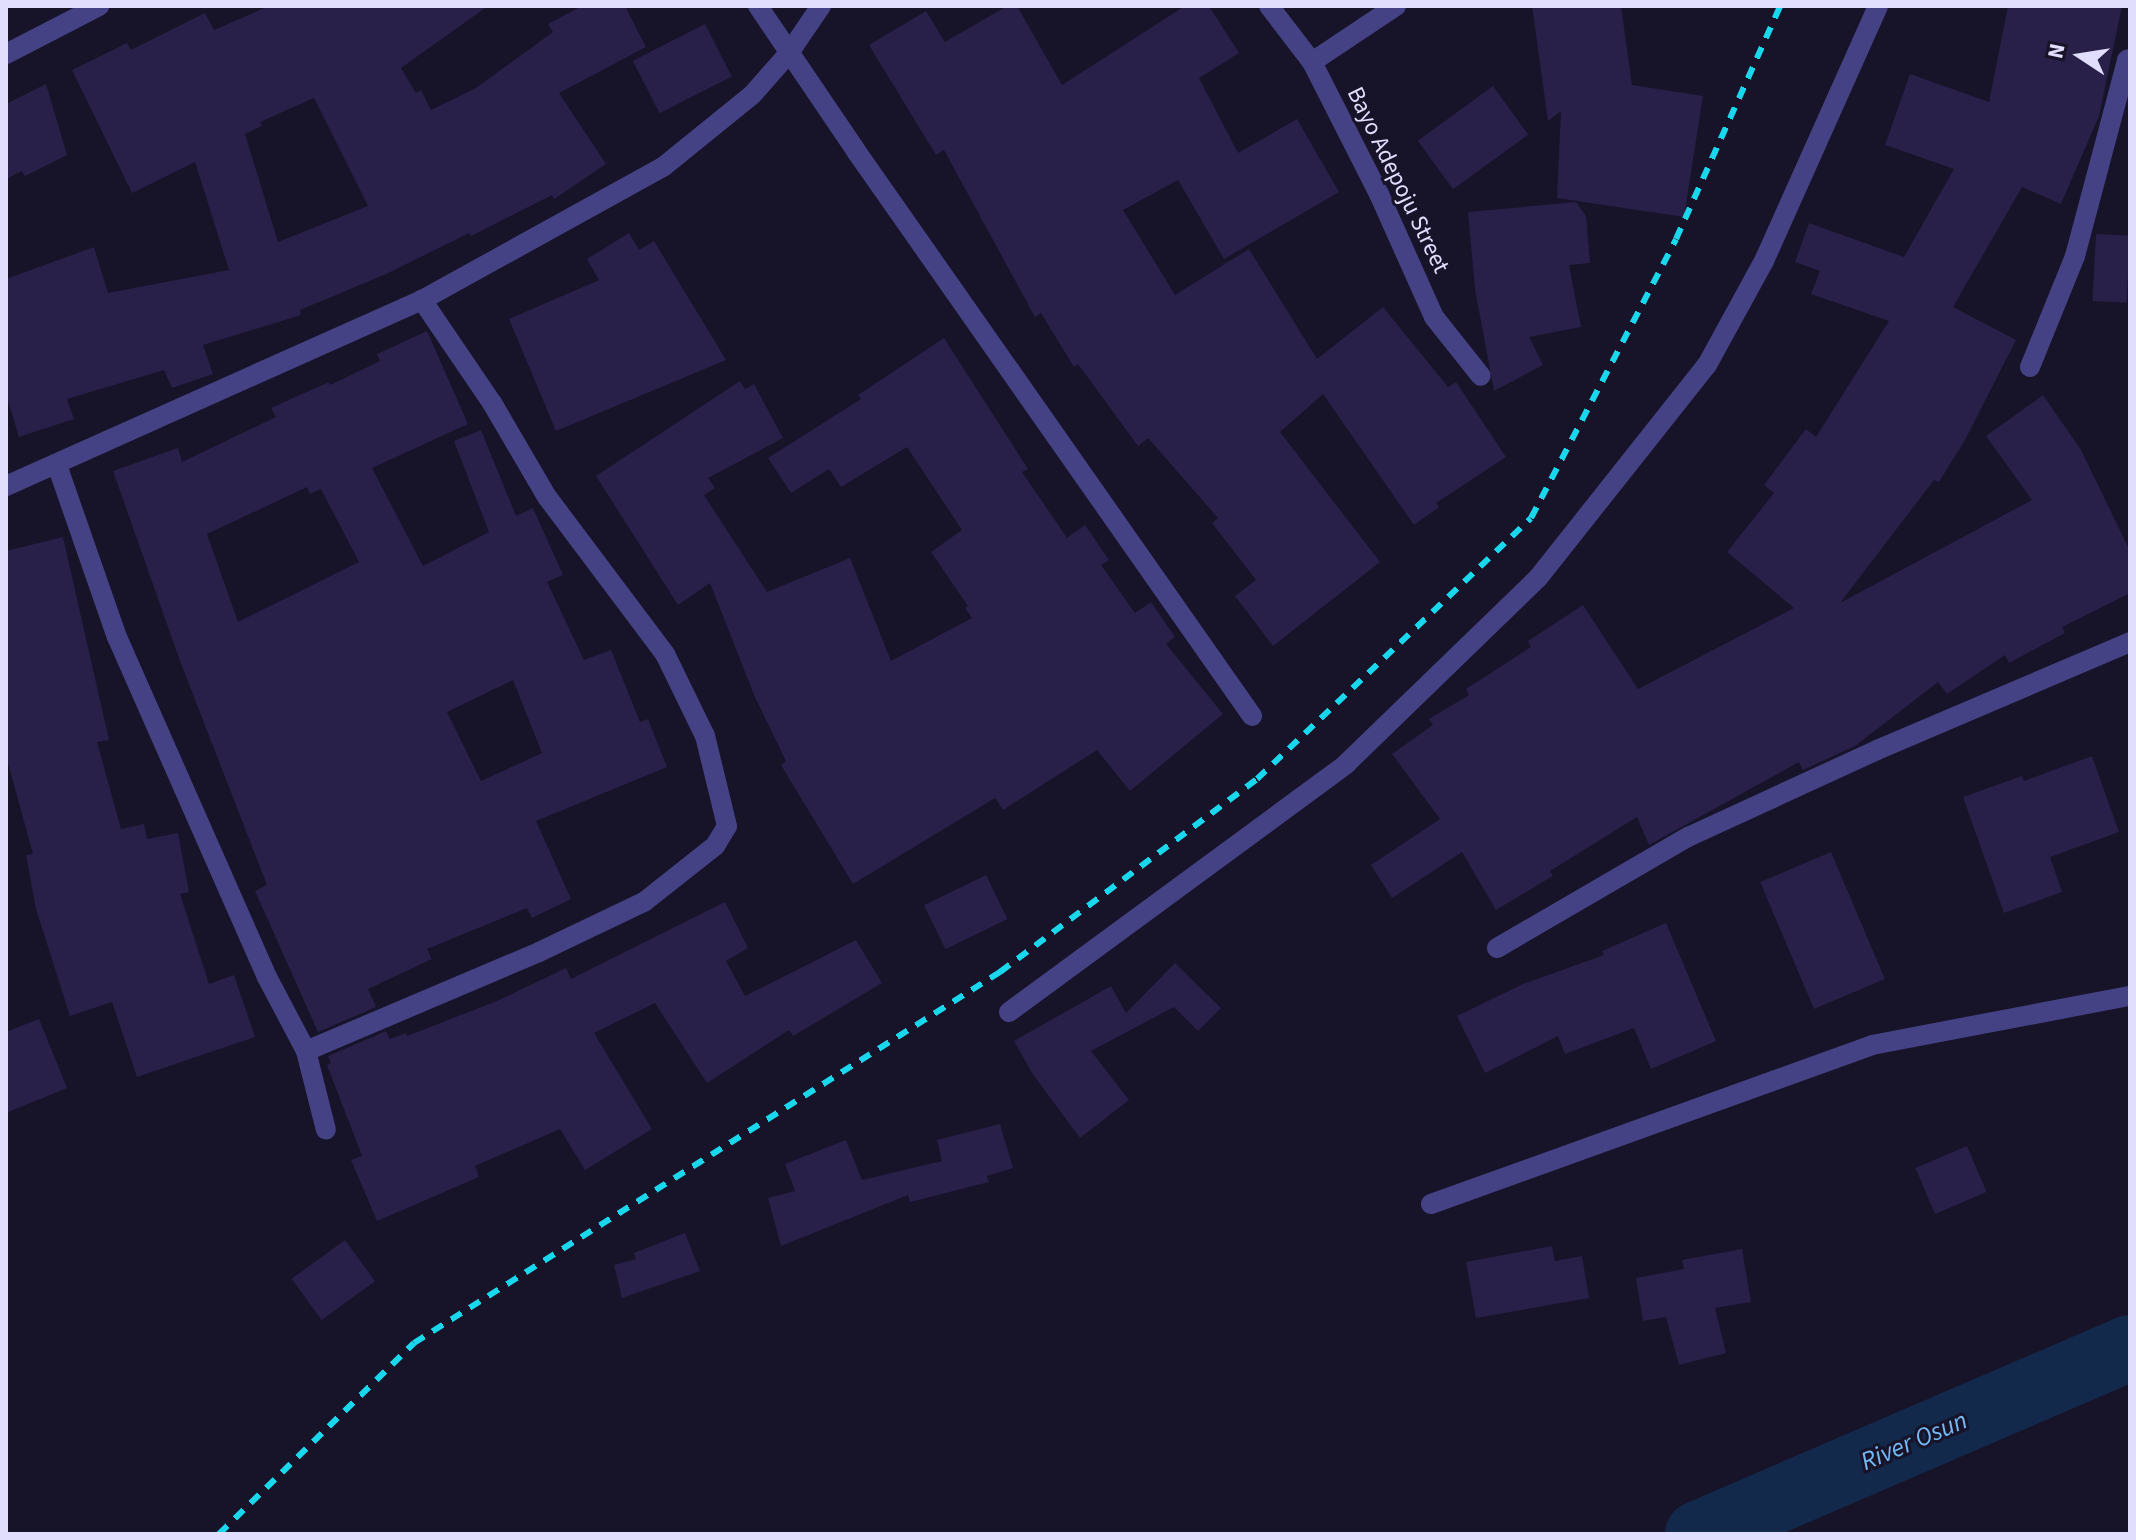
<!DOCTYPE html>
<style>
body{margin:0}
#map{position:relative;width:2136px;height:1540px;overflow:hidden;background:#171329;font-family:"Source Sans 3",sans-serif}
div>[style]{position:absolute}
[style*='--x']{left:calc(var(--x)*1px);top:calc(var(--y)*1px);width:calc(var(--w)*1px);rotate:calc(var(--a)*1deg)}
.river>*{height:66px;margin:-33px;padding:0 33px;transform-origin:33px;border-radius:33px;background:#13294c}
.building>*{inset:0;background:#282048;transform-origin:0 0}
.minor>*{height:20px;margin:-10px;padding:0 10px;transform-origin:10px;border-radius:10px;background:#444284}
.rail>*{height:6px;margin-top:-3px;transform-origin:0;background:repeating-linear-gradient(90deg,#19d8ed 0 12px,transparent 0 22px)}
span{translate:-50% -50%;white-space:nowrap;text-align:center;line-height:1.15;-webkit-text-stroke:6px #171329;paint-order:stroke}
.street-label{font-size:24px;color:#e1ddfc}
.water-label{font-size:26px;color:#74b9f4;font-style:italic}
.frame{position:absolute;inset:0;border:8px solid #e1ddfc;pointer-events:none}
.north{position:absolute;left:2040px;top:16px;width:80px;height:80px;-webkit-text-stroke:6px #171329;paint-order:stroke;rotate:282deg;font-size:22px;font-weight:700;line-height:32px;text-align:center;color:#e1ddfc}
.north::after{content:'';display:block;margin:auto;width:28px;height:36px;background:#e1ddfc;clip-path:polygon(50% 0,100% 100%,50% 72%,0 100%)}
</style>
<div id="map">
<div class="river">
<div style="--x:1698;--y:1534;--w:470;--a:-23.3"></div>
</div>
<div class="building">
<div style="clip-path:polygon(evenodd,269px 6px,488px 6px,401px 68px,416px 93px,421px 90px,431px 110px,476px 88px,553px 32px,548px 24px,582px 6px,625px 6px,646px 47px,559px 93px,606px 164px,554px 199px,552px 195px,471px 236px,469px 233px,384px 275px,300px 310px,301px 315px,203px 345px,213px 374px,172px 388px,164px 370px,67px 399px,74px 419px,19px 437px,6px 395px,6px 279px,94px 247px,108px 293px,229px 270px,195px 162px,132px 193px,72px 70px,127px 43px,131px 50px,205px 13px,214px 30px,269px 6px,314px 98px,368px 206px,278px 242px,245px 134px,262px 126px,260px 122px,314px 98px)"></div>
<div style="clip-path:polygon(1007px 6px,1017px 6px,1062px 85px,1185px 6px,1209px 6px,1239px 53px,1199px 78px,1238px 153px,1297px 119px,1339px 192px,1224px 259px,1178px 180px,1123px 210px,1175px 295px,1249px 249px,1317px 359px,1383px 307px,1448px 387px,1456px 382px,1506px 457px,1436px 503px,1439px 507px,1414px 525px,1323px 394px,1280px 432px,1380px 562px,1273px 646px,1235px 596px,1256px 580px,1212px 523px,1218px 518px,1148px 438px,1138px 446px,1078px 364px,1074px 367px,1041px 313px,1035px 317px,944px 150px,936px 155px,869px 45px,926px 11px,945px 42px)"></div>
<div style="clip-path:polygon(1532px 6px,1621px 6px,1632px 85px,1703px 96px,1684px 217px,1557px 198px,1561px 111px,1548px 121px)"></div>
<div style="clip-path:polygon(2008px 6px,2122px 6px,2099px 116px,2061px 204px,2022px 187px,1953px 307px,2016px 340px,1965px 440px,1939px 482px,1934px 480px,1840px 603px,2032px 500px,1986px 436px,2043px 395px,2081px 450px,2130px 551px,2130px 593px,2062px 627px,2065px 633px,2009px 663px,2005px 655px,1947px 694px,1938px 682px,1855px 746px,1803px 770px,1799px 762px,1649px 845px,1637px 817px,1550px 871px,1553px 876px,1496px 910px,1462px 852px,1392px 898px,1371px 865px,1440px 819px,1392px 754px,1433px 725px,1429px 719px,1469px 695px,1466px 689px,1531px 647px,1528px 641px,1583px 605px,1638px 689px,1794px 608px,1727px 552px,1774px 493px,1764px 485px,1806px 429px,1816px 437px,1889px 321px,1811px 294px,1820px 271px,1795px 262px,1809px 223px,1904px 257px,1954px 169px,1885px 145px,1910px 74px,1989px 102px)"></div>
<div style="left:705px;top:24px;width:59px;height:81px;rotate:63deg"></div>
<div style="clip-path:polygon(46px 84px,67px 155px,25px 176px,22px 171px,6px 179px,6px 104px)"></div>
<div style="left:1493px;top:86px;width:60px;height:93px;rotate:54deg"></div>
<div style="clip-path:polygon(1576px 202px,1586px 216px,1590px 263px,1569px 265px,1581px 327px,1529px 337px,1543px 365px,1494px 391px,1475px 289px,1468px 212px)"></div>
<div style="clip-path:polygon(629px 233px,639px 250px,654px 241px,726px 360px,556px 431px,509px 319px,599px 280px,587px 259px)"></div>
<div style="left:2096px;top:234px;width:34px;height:67px;rotate:3deg"></div>
<div style="clip-path:polygon(evenodd,427px 331px,468px 424px,372px 468px,423px 566px,489px 532px,454px 441px,481px 430px,516px 516px,533px 508px,563px 575px,547px 582px,584px 660px,611px 650px,640px 722px,648px 719px,667px 767px,536px 821px,571px 899px,532px 918px,527px 908px,427px 949px,432px 959px,368px 989px,376px 1007px,318px 1032px,255px 891px,267px 885px,180px 661px,113px 471px,178px 448px,182px 462px,276px 417px,271px 408px,329px 382px,330px 385px,380px 361px,377px 354px,427px 331px,307px 487px,310px 494px,321px 489px,359px 562px,238px 622px,207px 534px,307px 487px,427px 331px,513px 680px,542px 753px,481px 781px,447px 712px,513px 680px)"></div>
<div style="clip-path:polygon(944px 338px,1028px 469px,1022px 472px,1067px 538px,1085px 525px,1109px 560px,1101px 565px,1135px 613px,1151px 602px,1175px 637px,1166px 644px,1223px 714px,1130px 791px,1097px 750px,1003px 810px,995px 798px,853px 884px,781px 765px,786px 761px,754px 695px,710px 583px,678px 605px,596px 476px,740px 381px,745px 389px,754px 384px,783px 438px,708px 478px,715px 488px,704px 495px,767px 592px,850px 558px,891px 661px,972px 618px,965px 608px,968px 606px,931px 552px,962px 530px,907px 447px,841px 487px,829px 469px,791px 493px,768px 458px,861px 399px,858px 395px)"></div>
<div style="clip-path:polygon(63px 537px,109px 740px,97px 742px,121px 829px,144px 824px,147px 839px,178px 833px,189px 892px,180px 894px,209px 984px,234px 975px,255px 1037px,137px 1077px,112px 1002px,70px 1016px,36px 909px,26px 855px,33px 854px,6px 756px,6px 551px)"></div>
<div style="clip-path:polygon(2092px 756px,2119px 832px,2050px 857px,2062px 892px,2004px 913px,1963px 797px,2022px 776px,2024px 781px)"></div>
<div style="left:1831px;top:852px;width:138px;height:77px;rotate:67deg"></div>
<div style="left:986px;top:875px;width:49px;height:69px;rotate:64deg"></div>
<div style="clip-path:polygon(725px 902px,748px 948px,726px 961px,745px 996px,856px 940px,882px 983px,793px 1036px,789px 1030px,707px 1083px,655px 1003px,594px 1033px,652px 1129px,585px 1170px,560px 1129px,475px 1166px,479px 1177px,377px 1221px,351px 1160px,362px 1156px,327px 1065px,331px 1063px,328px 1056px,386px 1031px,390px 1039px,406px 1033px,407px 1036px,497px 1001px,566px 968px,571px 979px)"></div>
<div style="clip-path:polygon(1666px 923px,1716px 1041px,1651px 1069px,1634px 1028px,1565px 1054px,1558px 1036px,1485px 1073px,1457px 1016px,1523px 984px,1604px 955px,1602px 951px)"></div>
<div style="clip-path:polygon(1175px 963px,1221px 1008px,1198px 1031px,1174px 1007px,1091px 1051px,1129px 1100px,1080px 1138px,1032px 1073px,1014px 1041px,1111px 986px,1126px 1013px)"></div>
<div style="clip-path:polygon(39px 1019px,67px 1088px,6px 1113px,6px 1032px)"></div>
<div style="clip-path:polygon(1000px 1124px,1013px 1168px,987px 1176px,989px 1182px,910px 1202px,908px 1195px,781px 1246px,768px 1198px,795px 1191px,785px 1164px,846px 1140px,862px 1180px,942px 1161px,937px 1140px)"></div>
<div style="left:1967px;top:1146px;width:50px;height:56px;rotate:67deg"></div>
<div style="clip-path:polygon(685px 1233px,700px 1271px,622px 1298px,614px 1265px,636px 1259px,634px 1253px)"></div>
<div style="left:345px;top:1240px;width:51px;height:66px;rotate:54deg"></div>
<div style="clip-path:polygon(1552px 1246px,1555px 1261px,1582px 1256px,1589px 1298px,1476px 1318px,1466px 1262px)"></div>
<div style="clip-path:polygon(1742px 1249px,1751px 1302px,1715px 1308px,1726px 1353px,1679px 1365px,1666px 1317px,1643px 1321px,1636px 1278px,1684px 1269px,1682px 1260px)"></div>
</div>
<div class="minor">
<div style="--x:758;--y:6;--w:175;--a:55.9"></div>
<div style="--x:856;--y:151;--w:690;--a:54.97"></div>
<div style="--x:1269;--y:6;--w:71;--a:52.5"></div>
<div style="--x:1312;--y:62;--w:148;--a:63.1"></div>
<div style="--x:1379;--y:194;--w:135;--a:65.9"></div>
<div style="--x:1434;--y:317;--w:75;--a:51.5"></div>
<div style="--x:6;--y:54;--w:105;--a:-27.3"></div>
<div style="--x:1312;--y:62;--w:101;--a:-33.7"></div>
<div style="--x:2030;--y:367;--w:120;--a:-67.9"></div>
<div style="--x:2075;--y:256;--w:203;--a:-75.1"></div>
<div style="--x:2127;--y:60;--w:3;--a:-18"></div>
<div style="--x:57;--y:465;--w:182;--a:70.8"></div>
<div style="--x:117;--y:637;--w:372;--a:66.2"></div>
<div style="--x:267;--y:977;--w:84;--a:62.2"></div>
<div style="--x:306;--y:1051;--w:81;--a:75.8"></div>
<div style="--x:6;--y:486;--w:456;--a:-24.1"></div>
<div style="--x:422;--y:300;--w:275;--a:-28.9"></div>
<div style="--x:663;--y:167;--w:114;--a:-39"></div>
<div style="--x:752;--y:95;--w:56;--a:-48.6"></div>
<div style="--x:789;--y:53;--w:57;--a:-55.8"></div>
<div style="--x:1497;--y:948;--w:221;--a:-30.2"></div>
<div style="--x:1688;--y:837;--w:208;--a:-24.7"></div>
<div style="--x:1877;--y:750;--w:275;--a:-23.1"></div>
<div style="--x:1009;--y:1012;--w:418;--a:-36.3"></div>
<div style="--x:1346;--y:764;--w:267;--a:-44.1"></div>
<div style="--x:1538;--y:578;--w:272;--a:-51.6"></div>
<div style="--x:1707;--y:365;--w:119;--a:-61.3"></div>
<div style="--x:1764;--y:261;--w:279;--a:-65.9"></div>
<div style="--x:306;--y:1051;--w:253;--a:-23"></div>
<div style="--x:539;--y:952;--w:116;--a:-25.5"></div>
<div style="--x:644;--y:902;--w:90;--a:-38.3"></div>
<div style="--x:715;--y:846;--w:23;--a:-59"></div>
<div style="--x:727;--y:826;--w:93;--a:-103.7"></div>
<div style="--x:705;--y:736;--w:91;--a:-116"></div>
<div style="--x:665;--y:654;--w:196;--a:-126.9"></div>
<div style="--x:547;--y:497;--w:109;--a:-120.3"></div>
<div style="--x:492;--y:403;--w:125;--a:-124.2"></div>
<div style="--x:1431;--y:1204;--w:469;--a:-19.8"></div>
<div style="--x:1872;--y:1045;--w:263;--a:-10.8"></div>
</div>
<div class="rail">
<div style="--x:219;--y:1534;--w:273;--a:-44.4"></div>
<div style="--x:414;--y:1343;--w:694;--a:-32.34"></div>
<div style="--x:1000;--y:972;--w:321;--a:-36.9"></div>
<div style="--x:1257;--y:779;--w:378;--a:-43.6"></div>
<div style="--x:1531;--y:518;--w:314;--a:-62.5"></div>
<div style="--x:1676;--y:239;--w:255;--a:-65.9"></div>
</div>
<div class="street-label">
<span style="left:1398px;top:180px;rotate:64deg">Bayo Adepoju Street</span>
</div>
<div class="water-label">
<span style="left:1914px;top:1441px;rotate:-23deg">River Osun</span>
</div>
<div class="frame"></div>
<div class="north">N</div>
</div>
